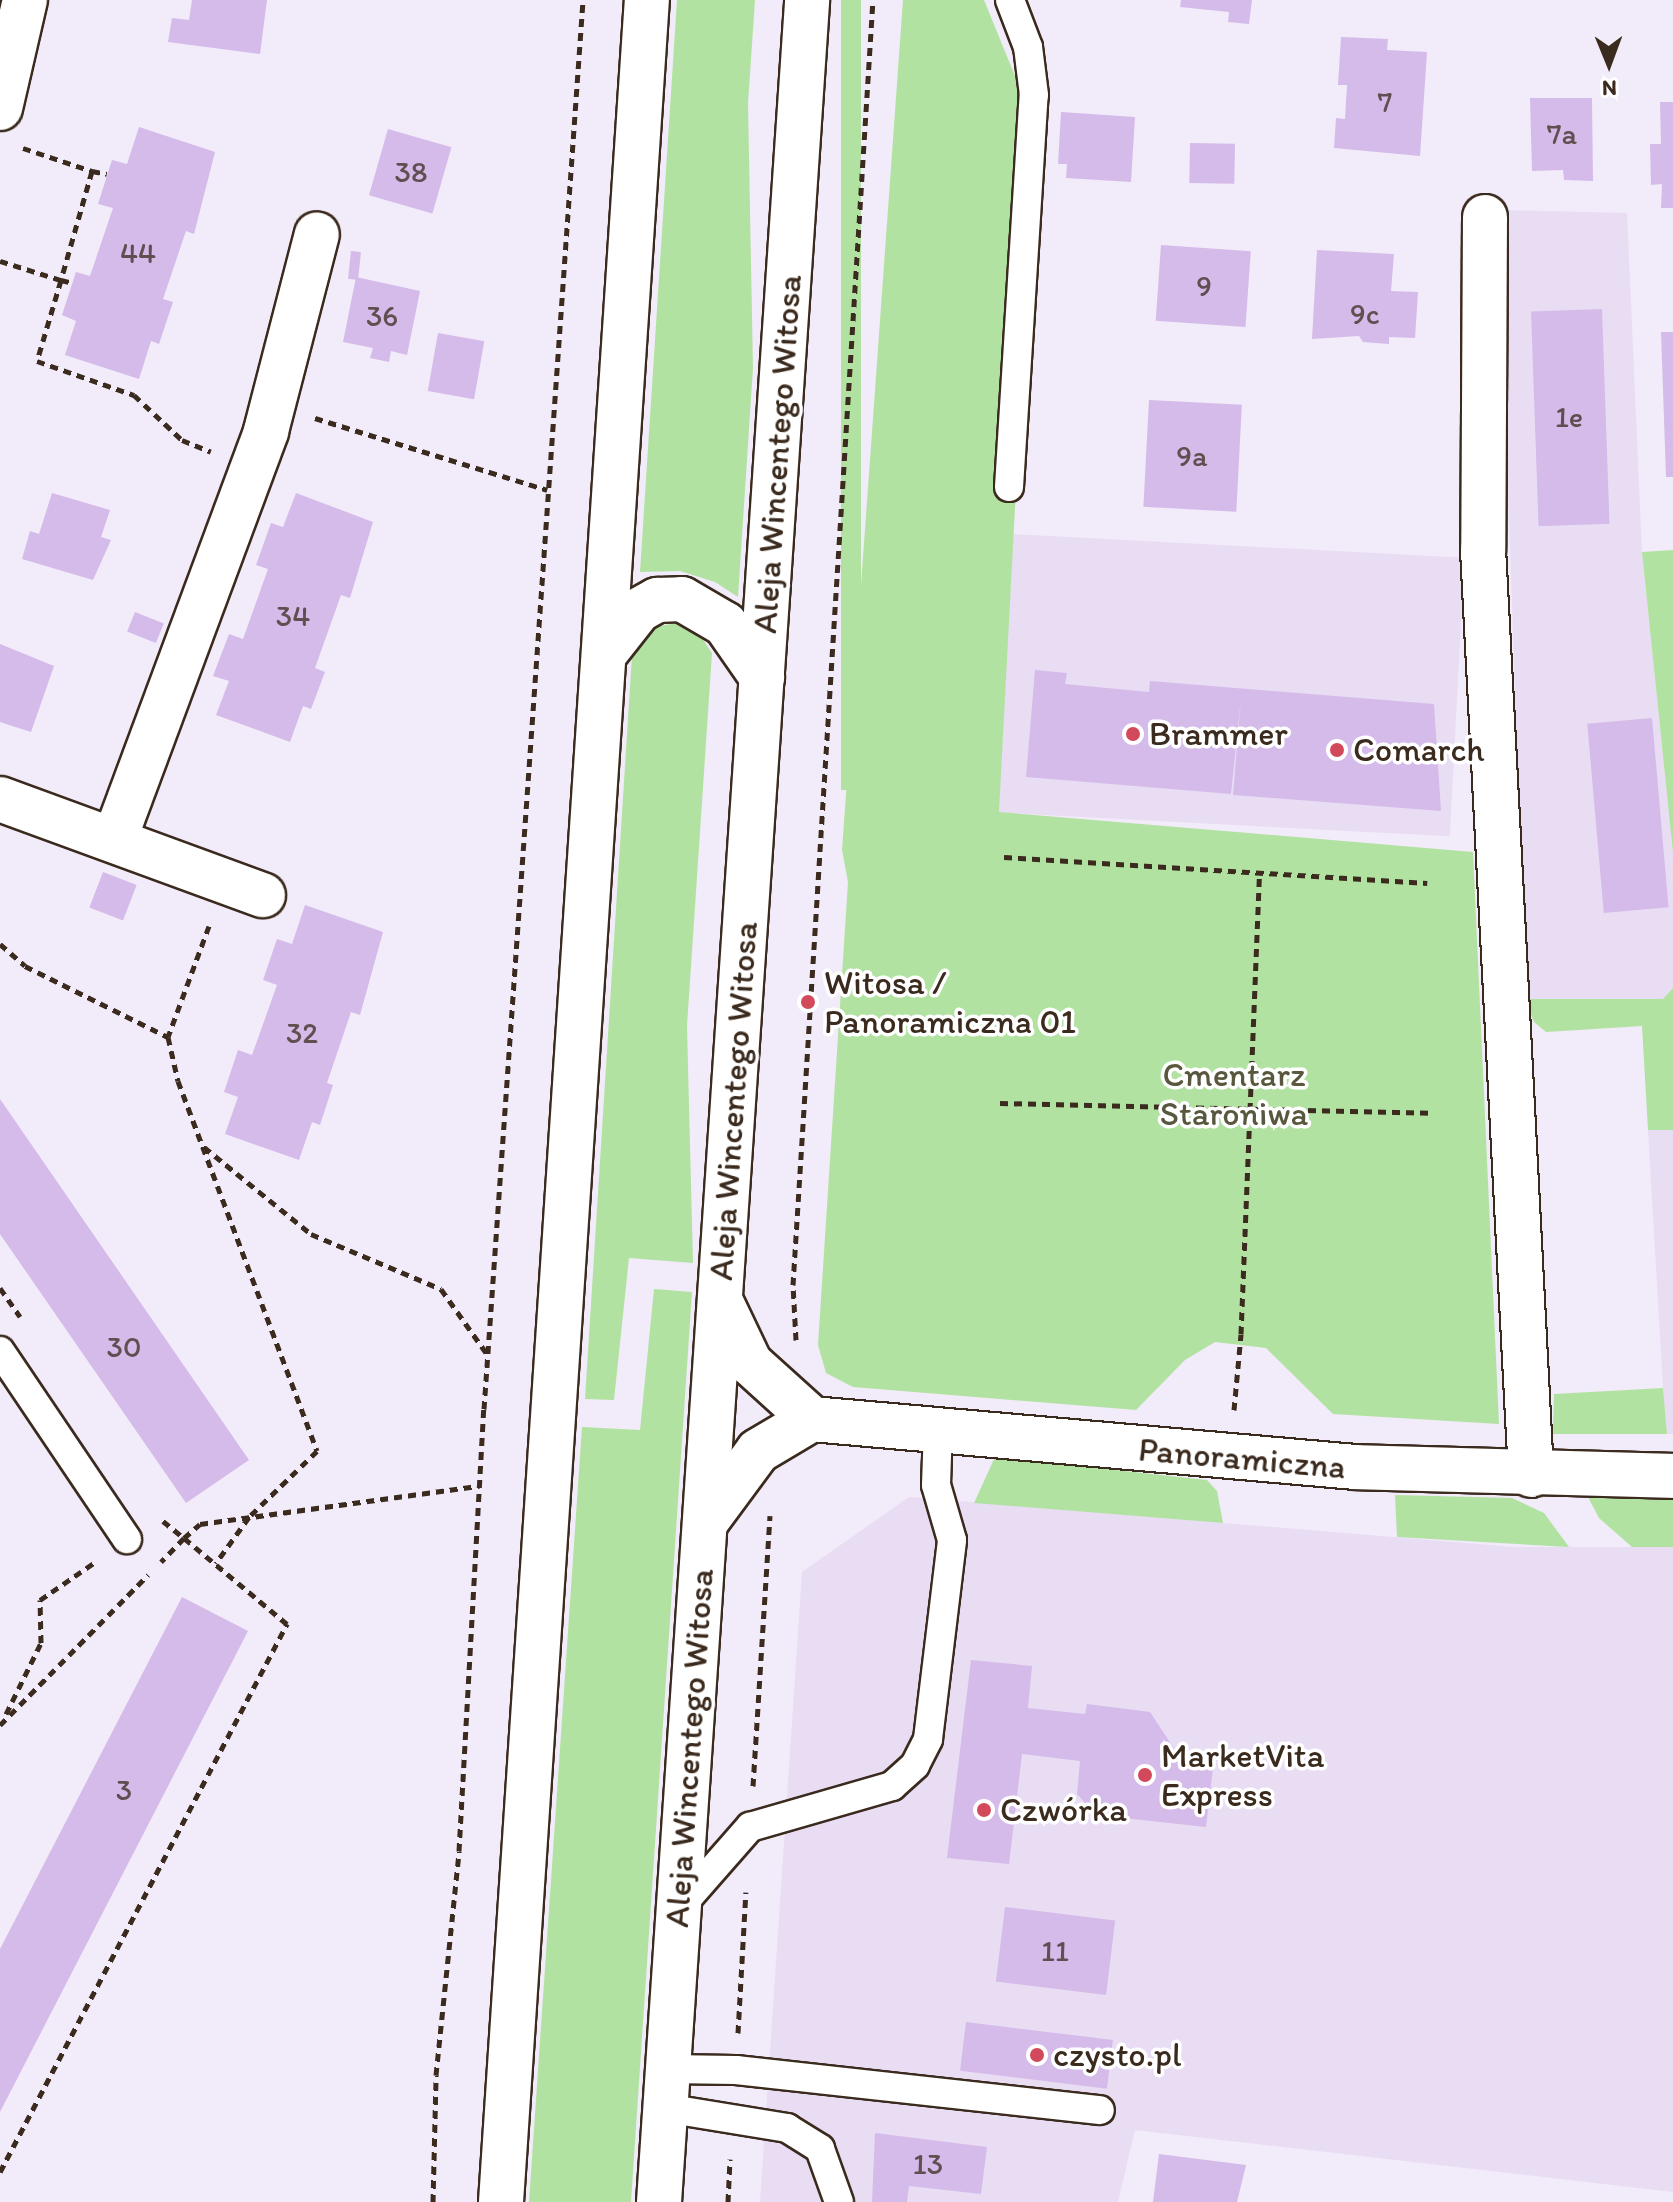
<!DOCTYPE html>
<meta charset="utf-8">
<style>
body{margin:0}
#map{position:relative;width:1673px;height:2202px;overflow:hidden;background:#f2ebf9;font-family:Itim,sans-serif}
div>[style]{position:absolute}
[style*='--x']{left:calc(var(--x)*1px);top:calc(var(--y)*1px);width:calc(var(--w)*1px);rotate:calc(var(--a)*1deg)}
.built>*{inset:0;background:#e9ddf4;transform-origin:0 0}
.green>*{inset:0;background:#b2e2a1;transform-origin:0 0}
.building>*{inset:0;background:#d4bbea;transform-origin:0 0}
.path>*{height:5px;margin-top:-2.5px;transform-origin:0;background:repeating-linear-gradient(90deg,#3b2a1e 0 8px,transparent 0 14px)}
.roads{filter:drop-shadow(2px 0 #3b2a1e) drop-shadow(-2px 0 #3b2a1e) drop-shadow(0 2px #3b2a1e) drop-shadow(0 -2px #3b2a1e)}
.service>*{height:28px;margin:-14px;padding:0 14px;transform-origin:14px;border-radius:14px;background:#fff}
.minor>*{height:44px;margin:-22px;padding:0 22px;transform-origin:22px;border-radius:22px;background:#fff}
.tertiary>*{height:44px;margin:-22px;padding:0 22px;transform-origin:22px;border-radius:22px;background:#fff}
.primary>*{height:44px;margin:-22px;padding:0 22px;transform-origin:22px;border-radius:22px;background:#fff}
.dots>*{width:22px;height:22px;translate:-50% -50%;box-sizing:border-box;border:4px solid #fff;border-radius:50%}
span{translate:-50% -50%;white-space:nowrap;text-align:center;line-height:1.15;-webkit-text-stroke:7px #fff;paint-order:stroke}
.number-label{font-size:30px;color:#614e51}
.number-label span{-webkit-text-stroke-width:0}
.street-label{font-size:34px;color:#3b2a1e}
.poi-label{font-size:34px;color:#3b2a1e}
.left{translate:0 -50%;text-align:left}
.park-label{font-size:34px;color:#59583f}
.north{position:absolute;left:1569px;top:24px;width:80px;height:80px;-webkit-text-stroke:6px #fff;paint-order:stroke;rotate:179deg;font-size:22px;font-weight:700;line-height:32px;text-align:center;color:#3b2a1e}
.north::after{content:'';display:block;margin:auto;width:28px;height:36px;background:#3b2a1e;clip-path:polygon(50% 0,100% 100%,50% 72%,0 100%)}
</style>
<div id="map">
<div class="built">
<div style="clip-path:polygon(1499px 210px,1627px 213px,1642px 552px,1673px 853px,1673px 988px,1663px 999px,1525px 999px)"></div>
<div style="left:1012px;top:534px;width:453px;height:279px;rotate:3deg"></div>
<div style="clip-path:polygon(1648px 1130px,1673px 1130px,1673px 1434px,1667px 1434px,1663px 1388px)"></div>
<div style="clip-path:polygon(909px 1497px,1514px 1547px,1673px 1547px,1673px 2192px,1135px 2130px,1118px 2202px,760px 2202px,802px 1572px)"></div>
</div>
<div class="green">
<div style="clip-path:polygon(677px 0,755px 0,748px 103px,753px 368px,738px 597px,715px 582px,680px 571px,640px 572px)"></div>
<div style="left:841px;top:0;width:20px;height:790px"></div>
<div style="clip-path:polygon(903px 0,984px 0,1015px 76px,1037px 89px,999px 812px,1473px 852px,1499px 1424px,1333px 1414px,1266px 1348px,1215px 1342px,1185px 1360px,1136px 1410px,853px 1387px,826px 1373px,818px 1345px,848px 882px,842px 850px)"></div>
<div style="clip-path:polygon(1673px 550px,1673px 853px,1642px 552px)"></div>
<div style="clip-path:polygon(676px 623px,698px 632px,712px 653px,687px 1026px,693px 1263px,629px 1258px,614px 1400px,585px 1399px,632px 655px,655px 627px)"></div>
<div style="clip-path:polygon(1673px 988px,1673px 1130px,1648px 1130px,1642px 1026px,1546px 1032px,1534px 1022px,1525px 999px,1663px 999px)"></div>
<div style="clip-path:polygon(654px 1289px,692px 1292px,631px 2202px,529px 2202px,582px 1427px,640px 1430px)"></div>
<div style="clip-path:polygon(1663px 1388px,1667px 1434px,1553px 1434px,1554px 1394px)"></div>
<div style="clip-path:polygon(995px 1457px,1207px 1480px,1217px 1491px,1223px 1523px,974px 1503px)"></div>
<div style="clip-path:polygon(1395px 1495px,1512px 1498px,1544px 1513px,1569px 1547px,1397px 1537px)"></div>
<div style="clip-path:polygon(1588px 1497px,1673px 1500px,1673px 1547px,1632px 1547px,1599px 1518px)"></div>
</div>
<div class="building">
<div style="clip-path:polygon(192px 0,267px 0,260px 54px,168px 42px,172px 18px,189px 20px)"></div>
<div style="clip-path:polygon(1181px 0,1252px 0,1249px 24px,1228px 22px,1229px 12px,1180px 7px)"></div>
<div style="clip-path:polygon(1341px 37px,1388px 39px,1387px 50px,1427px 52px,1420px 156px,1334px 148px,1336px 118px,1345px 119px,1347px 85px,1338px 85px)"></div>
<div style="clip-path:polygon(1530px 98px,1592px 98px,1593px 181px,1564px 180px,1563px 170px,1532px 171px)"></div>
<div style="clip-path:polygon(1660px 102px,1673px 102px,1673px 208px,1661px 208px,1662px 184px,1651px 185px,1650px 144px,1661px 144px)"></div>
<div style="clip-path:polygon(1061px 112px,1135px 117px,1131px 182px,1066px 178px,1067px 164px,1058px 164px)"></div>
<div style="clip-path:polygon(139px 127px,215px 152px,194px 234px,186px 231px,163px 299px,173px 302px,159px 344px,151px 341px,139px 379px,65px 355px,76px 321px,62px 315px,76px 272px,90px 276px,113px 208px,98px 204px,112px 160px,127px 164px)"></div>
<div style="left:388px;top:129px;width:66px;height:69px;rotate:16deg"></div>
<div style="left:1190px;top:143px;width:45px;height:40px;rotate:1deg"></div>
<div style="left:1161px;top:245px;width:90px;height:76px;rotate:4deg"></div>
<div style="clip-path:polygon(1317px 250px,1394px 254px,1391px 291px,1418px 292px,1415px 338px,1389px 337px,1389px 344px,1363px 342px,1359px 336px,1312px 339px)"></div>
<div style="left:351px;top:251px;width:10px;height:28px;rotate:6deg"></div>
<div style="clip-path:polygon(356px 277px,420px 291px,407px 355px,391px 351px,389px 362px,370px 358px,373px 348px,343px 342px)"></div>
<div style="left:1602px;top:309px;width:215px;height:71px;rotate:88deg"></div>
<div style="clip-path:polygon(1661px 332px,1673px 332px,1673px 477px,1666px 477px)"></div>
<div style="left:438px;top:333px;width:47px;height:59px;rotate:10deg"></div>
<div style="left:1149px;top:400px;width:93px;height:107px;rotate:3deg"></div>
<div style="clip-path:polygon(52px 493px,110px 510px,101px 537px,111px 540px,93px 580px,22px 559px,30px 531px,39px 534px)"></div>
<div style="clip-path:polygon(296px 493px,373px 522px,350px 598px,341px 595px,315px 668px,325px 672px,311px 709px,303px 706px,290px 742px,216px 715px,229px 681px,213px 676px,229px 634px,243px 639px,268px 569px,256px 565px,271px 523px,283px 527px)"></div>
<div style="left:135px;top:612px;width:31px;height:21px;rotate:22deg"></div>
<div style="clip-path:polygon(0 644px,54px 666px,31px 732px,0 722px)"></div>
<div style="clip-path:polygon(1035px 670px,1067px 673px,1065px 684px,1149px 692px,1150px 681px,1434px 704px,1441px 811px,1233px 795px,1241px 698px,1231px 794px,1026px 777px)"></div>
<div style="left:1652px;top:718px;width:190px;height:65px;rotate:85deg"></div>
<div style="left:103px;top:872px;width:36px;height:38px;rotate:21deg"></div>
<div style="clip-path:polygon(305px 905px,383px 932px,360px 1015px,351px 1012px,327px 1083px,333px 1085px,320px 1125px,312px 1122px,299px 1160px,225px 1134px,238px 1097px,224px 1092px,238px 1050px,252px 1055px,277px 985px,263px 980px,277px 939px,292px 944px)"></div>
<div style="clip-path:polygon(0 1099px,249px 1460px,186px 1503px,0 1234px)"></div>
<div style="clip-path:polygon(182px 1597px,248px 1631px,0 2112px,0 1949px)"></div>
<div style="clip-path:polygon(971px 1660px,1032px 1666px,1028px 1708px,1085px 1714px,1087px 1704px,1150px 1712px,1179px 1756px,1214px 1760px,1206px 1827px,1096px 1815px,1077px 1794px,1080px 1761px,1022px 1754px,1009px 1864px,947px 1858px)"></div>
<div style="left:1005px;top:1907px;width:111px;height:75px;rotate:7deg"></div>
<div style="left:966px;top:2022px;width:148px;height:49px;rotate:7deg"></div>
<div style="clip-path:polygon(875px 2133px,987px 2147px,981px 2194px,909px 2186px,907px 2202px,872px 2202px)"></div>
<div style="clip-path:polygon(1159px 2154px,1246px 2165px,1237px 2202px,1153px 2202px)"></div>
</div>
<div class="path">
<div style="--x:23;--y:148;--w:73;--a:18.4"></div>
<div style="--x:92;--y:171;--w:113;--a:105.9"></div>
<div style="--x:61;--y:280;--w:12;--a:14"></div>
<div style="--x:92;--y:171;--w:15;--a:11"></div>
<div style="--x:0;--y:261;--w:64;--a:17.3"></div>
<div style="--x:61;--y:280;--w:84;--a:106.5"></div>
<div style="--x:37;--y:361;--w:103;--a:19.3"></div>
<div style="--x:134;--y:395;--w:66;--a:43.2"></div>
<div style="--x:182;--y:440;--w:31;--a:22"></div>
<div style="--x:315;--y:418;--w:243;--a:17.2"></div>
<div style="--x:1004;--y:857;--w:424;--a:3.5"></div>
<div style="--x:209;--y:926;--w:118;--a:110.3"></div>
<div style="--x:168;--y:1037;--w:45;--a:77.2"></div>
<div style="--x:178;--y:1081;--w:395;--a:69.4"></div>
<div style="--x:317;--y:1451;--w:95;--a:135.9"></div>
<div style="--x:249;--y:1517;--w:57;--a:125.7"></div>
<div style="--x:0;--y:944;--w:33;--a:41"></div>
<div style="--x:25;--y:966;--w:160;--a:26.4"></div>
<div style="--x:1000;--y:1103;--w:431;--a:1.3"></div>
<div style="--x:204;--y:1147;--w:138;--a:39.1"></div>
<div style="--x:311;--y:1234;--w:141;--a:22.9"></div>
<div style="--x:441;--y:1289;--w:80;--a:54.7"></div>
<div style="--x:0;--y:1288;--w:35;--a:55"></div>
<div style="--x:796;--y:1340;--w:55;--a:-93.1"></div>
<div style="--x:793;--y:1285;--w:1287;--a:-86.44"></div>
<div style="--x:1234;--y:1410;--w:76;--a:-84.7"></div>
<div style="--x:1241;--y:1334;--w:458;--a:-87.7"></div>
<div style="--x:163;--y:1521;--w:27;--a:39"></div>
<div style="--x:184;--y:1538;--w:21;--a:-41"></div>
<div style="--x:200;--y:1524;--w:282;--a:-7.8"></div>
<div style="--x:6;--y:1714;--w:79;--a:-63.8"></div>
<div style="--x:41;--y:1643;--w:43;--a:-91.3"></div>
<div style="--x:40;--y:1600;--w:67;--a:-34.6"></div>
<div style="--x:0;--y:1725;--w:211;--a:-45.4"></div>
<div style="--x:753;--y:1786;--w:271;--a:-86.4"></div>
<div style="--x:738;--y:2033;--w:141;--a:-86.8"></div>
<div style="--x:0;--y:2172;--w:619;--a:-62.36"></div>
<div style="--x:287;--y:1624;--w:134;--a:-140.1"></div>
<div style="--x:184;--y:1538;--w:33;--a:134"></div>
<div style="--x:433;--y:2202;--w:127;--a:-88.6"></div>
<div style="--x:436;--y:2075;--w:225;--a:-84.1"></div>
<div style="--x:459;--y:1851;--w:443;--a:-86.8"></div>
<div style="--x:484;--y:1409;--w:1412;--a:-85.98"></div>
<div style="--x:728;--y:2202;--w:43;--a:-87.3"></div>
</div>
<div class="roads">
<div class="service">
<div style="--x:1009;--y:487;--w:393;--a:-86.4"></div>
<div style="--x:1034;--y:95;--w:48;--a:-97.1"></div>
<div style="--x:1028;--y:47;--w:50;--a:-111"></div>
<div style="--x:0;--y:1351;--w:227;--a:56"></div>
<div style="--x:679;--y:1908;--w:108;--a:-48.8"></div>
<div style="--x:750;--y:1827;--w:148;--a:-16.1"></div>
<div style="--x:892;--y:1786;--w:31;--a:-42"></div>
<div style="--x:915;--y:1765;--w:29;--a:-63"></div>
<div style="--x:928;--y:1739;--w:200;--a:-83.1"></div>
<div style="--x:952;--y:1540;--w:57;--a:-106.2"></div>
<div style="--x:936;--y:1485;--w:56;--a:-88"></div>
<div style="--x:668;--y:2069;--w:68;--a:0.8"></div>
<div style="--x:736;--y:2070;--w:366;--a:6.3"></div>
<div style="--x:665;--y:2108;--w:124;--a:9.3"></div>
<div style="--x:787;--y:2128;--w:39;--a:32"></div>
<div style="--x:820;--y:2149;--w:56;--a:70.3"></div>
</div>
<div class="minor">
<div style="--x:0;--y:108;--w:111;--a:-77"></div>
<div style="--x:1485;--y:217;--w:332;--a:90.3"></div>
<div style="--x:1483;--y:549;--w:927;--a:87.03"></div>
<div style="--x:0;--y:799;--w:280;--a:20.1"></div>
<div style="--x:115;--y:838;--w:434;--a:-69.6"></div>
<div style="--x:266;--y:431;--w:203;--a:-75.5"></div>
</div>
<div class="tertiary">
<div style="--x:720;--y:1300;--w:70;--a:64.5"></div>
<div style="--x:750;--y:1363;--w:84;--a:42.1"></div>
<div style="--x:812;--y:1419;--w:545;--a:5.05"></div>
<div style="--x:1355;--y:1467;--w:318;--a:1.6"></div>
<div style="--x:705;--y:1523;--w:89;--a:-53.6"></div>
<div style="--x:758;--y:1451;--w:63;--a:-30.7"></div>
</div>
<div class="primary">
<div style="--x:605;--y:653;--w:55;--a:-51.7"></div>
<div style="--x:639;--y:610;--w:21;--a:-29"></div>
<div style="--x:657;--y:600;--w:25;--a:-2"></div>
<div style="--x:682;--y:599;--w:50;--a:30.2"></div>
<div style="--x:725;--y:624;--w:65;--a:55.1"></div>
<div style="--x:501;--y:2202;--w:2207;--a:-86.21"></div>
<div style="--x:659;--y:2202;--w:2207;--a:-86.15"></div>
</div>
</div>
<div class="dots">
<div style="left:1133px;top:734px;background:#d1495b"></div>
<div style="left:1337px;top:750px;background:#d1495b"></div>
<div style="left:808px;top:1002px;background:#d1495b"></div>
<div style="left:1145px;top:1775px;background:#d1495b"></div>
<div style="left:984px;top:1810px;background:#d1495b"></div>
<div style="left:1037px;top:2055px;background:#d1495b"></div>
</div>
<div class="number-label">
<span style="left:1385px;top:102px">7</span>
<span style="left:1562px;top:134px">7a</span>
<span style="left:411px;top:172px">38</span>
<span style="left:138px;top:253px">44</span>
<span style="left:1204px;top:286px">9</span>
<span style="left:1365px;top:314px">9c</span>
<span style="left:382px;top:316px">36</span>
<span style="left:1569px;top:417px">1e</span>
<span style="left:1192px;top:456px">9a</span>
<span style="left:293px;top:616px">34</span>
<span style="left:302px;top:1033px">32</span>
<span style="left:124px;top:1347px">30</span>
<span style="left:124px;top:1790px">3</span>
<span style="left:1055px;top:1951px">11</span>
<span style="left:928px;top:2164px">13</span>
</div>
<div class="street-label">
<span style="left:777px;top:454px;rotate:-86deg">Aleja Wincentego Witosa</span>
<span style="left:733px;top:1101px;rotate:-86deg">Aleja Wincentego Witosa</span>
<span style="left:1242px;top:1458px;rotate:5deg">Panoramiczna</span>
<span style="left:689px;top:1748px;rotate:-86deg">Aleja Wincentego Witosa</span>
</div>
<div class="poi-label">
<span class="left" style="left:1149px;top:734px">Brammer</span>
<span class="left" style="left:1353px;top:750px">Comarch</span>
<span class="left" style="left:824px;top:1002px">Witosa /<br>Panoramiczna 01</span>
<span class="left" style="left:1161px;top:1775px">MarketVita<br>Express</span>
<span class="left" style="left:1000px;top:1810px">Czwórka</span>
<span class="left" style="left:1053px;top:2055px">czysto.pl</span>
</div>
<div class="park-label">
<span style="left:1234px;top:1094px">Cmentarz<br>Staroniwa</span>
</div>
<div class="north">N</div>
</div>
